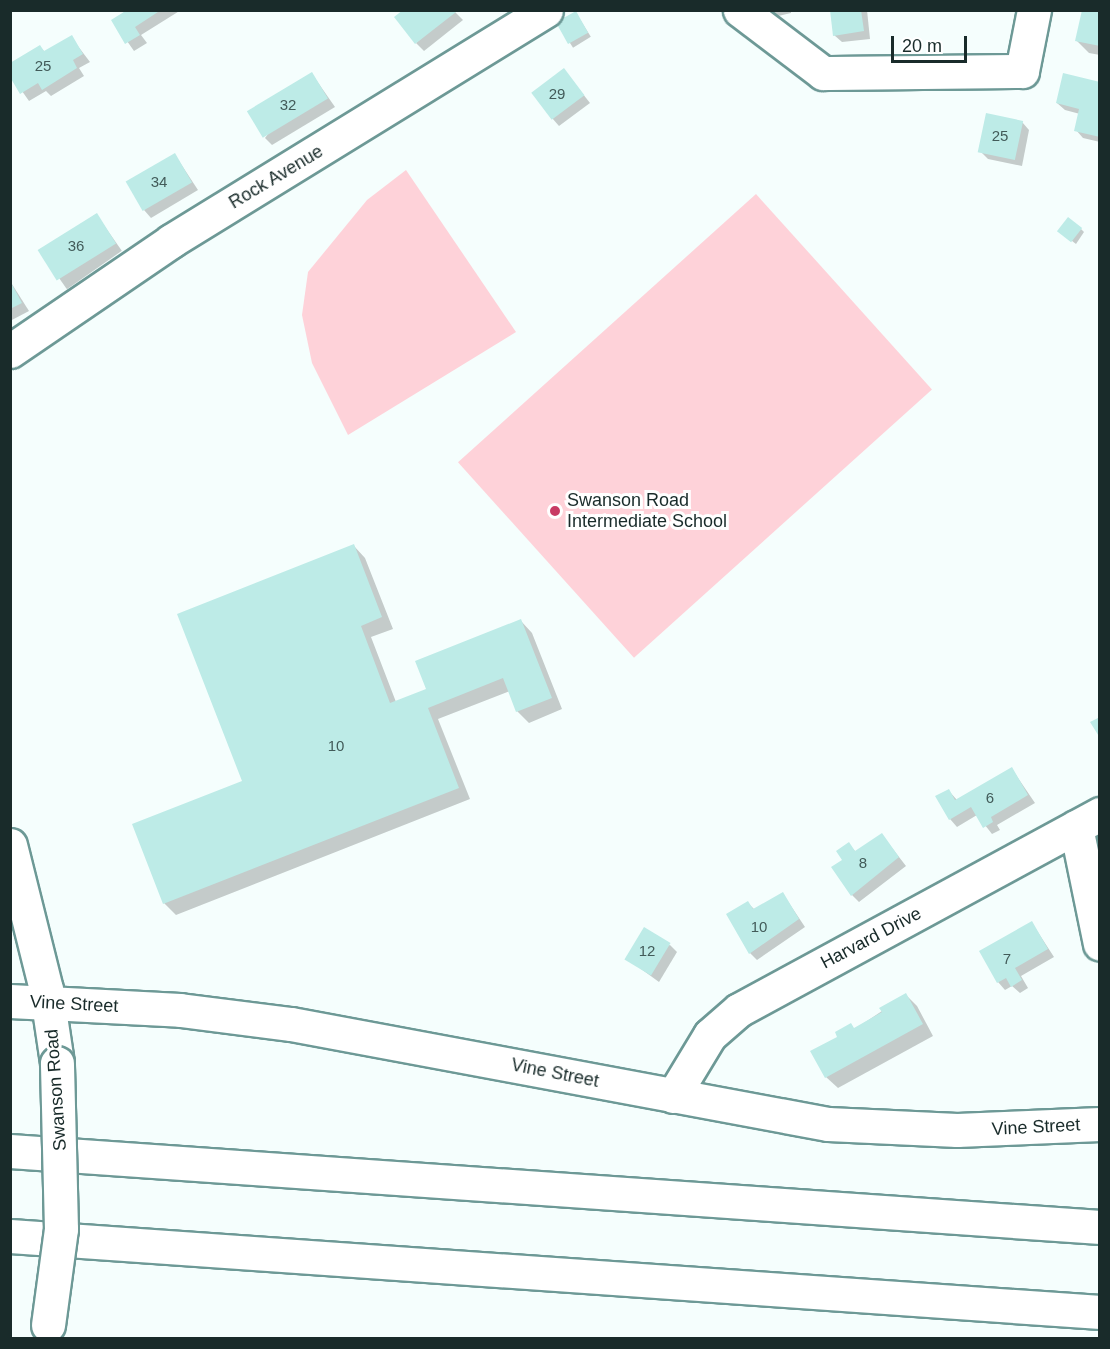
<!DOCTYPE html>
<style>
body{margin:0}
#map{position:relative;width:1110px;height:1349px;overflow:hidden;background:#f5fefd;font-family:Helvetica,sans-serif}
div>[style]{position:absolute}
[style*='--x']{left:calc(var(--x)*1px);top:calc(var(--y)*1px);width:calc(var(--w)*1px);rotate:calc(var(--a)*1deg)}
.green>*{inset:0;background:#fed2d9;transform-origin:0 0}
.shadow>*{inset:0;background:#0003;transform-origin:0 0}
.building>*{inset:0;background:#bdebe7;transform-origin:0 0}
.roads{filter:drop-shadow(2px 0 #6d9996) drop-shadow(-2px 0 #6d9996) drop-shadow(0 2px #6d9996) drop-shadow(0 -2px #6d9996)}
.minor>*{height:33px;margin:-16.5px;padding:0 16.5px;transform-origin:16.5px;border-radius:16.5px;background:#fff}
.highway>*{height:33px;margin:-16.5px;padding:0 16.5px;transform-origin:16.5px;border-radius:16.5px;background:#fff}
.bridges{filter:drop-shadow(2px 0 #6d9996) drop-shadow(-2px 0 #6d9996) drop-shadow(0 2px #6d9996) drop-shadow(0 -2px #6d9996)}
.minor-bridge>*{height:33px;margin:-16.5px;padding:0 16.5px;transform-origin:16.5px;border-radius:16.5px;background:#fff}
.dots>*{width:16px;height:16px;translate:-50% -50%;box-sizing:border-box;border:3px solid #fff;border-radius:50%}
span{translate:-50% -50%;white-space:nowrap;text-align:center;line-height:1.15;-webkit-text-stroke:6px #fff;paint-order:stroke}
.number-label{font-size:15px;color:#425b59}
.number-label span{-webkit-text-stroke-width:0}
.street-label{font-size:18px;color:#192b2a}
.poi-label{font-size:18px;color:#192b2a}
.left{translate:0 -50%;text-align:left}
.frame{position:absolute;inset:0;border:12px solid #192b2a;pointer-events:none}
.scale{position:absolute;left:891px;top:36px;width:76px;height:27px;box-sizing:border-box;border:3px solid #192b2a;border-top:0;padding-left:8px;font-size:18px;line-height:21px;white-space:nowrap;color:#192b2a;-webkit-text-stroke:4px #fff;paint-order:stroke}
</style>
<div id="map">
<div class="green">
<div style="clip-path:polygon(406px 170px,516px 332px,348px 435px,312px 363px,302px 315px,308px 272px,367px 200px)"></div>
<div style="left:756px;top:194px;width:263px;height:401px;rotate:48deg"></div>
</div>
<div class="shadow">
<div style="clip-path:polygon(130px 10px,181px 10px,141px 35px,147px 43px,134px 51px,113px 21px)"></div>
<div style="clip-path:polygon(453px 10px,463px 20px,424px 51px,416px 43px)"></div>
<div style="clip-path:polygon(770px 10px,791px 10px,791px 13px,774px 17px)"></div>
<div style="clip-path:polygon(831px 10px,867px 10px,870px 39px,842px 42px,834px 35px)"></div>
<div style="clip-path:polygon(1100px 10px,1100px 55px,1089px 53px,1077px 41px)"></div>
<div style="left:576px;top:13px;width:28px;height:21px;rotate:58deg"></div>
<div style="clip-path:polygon(71px 37px,90px 62px,79px 68px,84px 76px,51px 96px,46px 91px,29px 101px,10px 74px,40px 47px,45px 52px)"></div>
<div style="clip-path:polygon(564px 70px,590px 103px,559px 126px,552px 118px)"></div>
<div style="clip-path:polygon(312px 74px,335px 107px,272px 145px,265px 138px)"></div>
<div style="clip-path:polygon(1100px 84px,1100px 142px,1083px 138px,1076px 130px,1080px 114px,1065px 110px,1057px 103px)"></div>
<div style="clip-path:polygon(1022px 122px,1029px 130px,1022px 166px,988px 159px,980px 151px)"></div>
<div style="clip-path:polygon(175px 155px,198px 190px,151px 218px,144px 210px)"></div>
<div style="left:96px;top:214px;width:45px;height:67px;rotate:55deg"></div>
<div style="clip-path:polygon(1081px 229px,1084px 232px,1076px 244px,1063px 234px)"></div>
<div style="clip-path:polygon(10px 281px,29px 311px,10px 321px)"></div>
<div style="clip-path:polygon(354px 546px,365px 558px,393px 629px,371px 637px,396px 702px,428px 690px,521px 621px,532px 633px,562px 709px,529px 723px,517px 711px,510px 691px,438px 719px,470px 799px,176px 915px,164px 903px,244px 782px)"></div>
<div style="clip-path:polygon(1012px 769px,1035px 803px,997px 825px,1000px 830px,992px 834px,977px 815px,957px 827px,950px 819px,949px 791px,957px 800px)"></div>
<div style="clip-path:polygon(882px 835px,906px 866px,859px 902px,852px 895px,844px 860px,848px 844px,856px 852px)"></div>
<div style="clip-path:polygon(783px 894px,805px 927px,757px 960px,750px 953px,748px 903px,755px 910px)"></div>
<div style="clip-path:polygon(1032px 923px,1054px 957px,1021px 976px,1028px 988px,1020px 993px,1012px 986px,1005px 990px,998px 982px)"></div>
<div style="clip-path:polygon(670px 945px,677px 952px,659px 982px,626px 958px)"></div>
<div style="clip-path:polygon(906px 995px,917px 1006px,933px 1036px,838px 1088px,826px 1077px,855px 1029px)"></div>
</div>
<div class="building">
<div style="clip-path:polygon(127px 10px,161px 10px,135px 27px,140px 35px,125px 44px,111px 20px)"></div>
<div style="clip-path:polygon(403px 10px,455px 10px,456px 12px,415px 44px,394px 17px)"></div>
<div style="clip-path:polygon(830px 10px,861px 10px,864px 31px,833px 36px)"></div>
<div style="clip-path:polygon(1082px 10px,1100px 10px,1100px 46px,1075px 41px)"></div>
<div style="left:576px;top:11px;width:25px;height:23px;rotate:61deg"></div>
<div style="clip-path:polygon(72px 35px,83px 54px,73px 60px,77px 68px,42px 90px,38px 83px,20px 94px,10px 77px,10px 63px,40px 45px,44px 51px)"></div>
<div style="left:564px;top:68px;width:34px;height:41px;rotate:53deg"></div>
<div style="left:312px;top:72px;width:31px;height:76px;rotate:59deg"></div>
<div style="clip-path:polygon(1063px 73px,1100px 82px,1100px 137px,1074px 131px,1079px 109px,1056px 103px)"></div>
<div style="left:986px;top:113px;width:38px;height:40px;rotate:12deg"></div>
<div style="left:175px;top:153px;width:34px;height:57px;rotate:60deg"></div>
<div style="left:97px;top:213px;width:36px;height:70px;rotate:58deg"></div>
<div style="left:1068px;top:217px;width:18px;height:18px;rotate:38deg"></div>
<div style="clip-path:polygon(10px 281px,22px 303px,10px 309px)"></div>
<div style="clip-path:polygon(354px 544px,382px 617px,361px 626px,390px 703px,426px 689px,415px 661px,521px 619px,552px 698px,516px 712px,503px 678px,428px 708px,459px 788px,163px 904px,132px 824px,242px 781px,177px 614px)"></div>
<div style="clip-path:polygon(1100px 717px,1100px 738px,1090px 722px)"></div>
<div style="clip-path:polygon(1012px 767px,1028px 795px,991px 817px,993px 822px,983px 828px,971px 807px,949px 820px,935px 796px,949px 789px,955px 800px)"></div>
<div style="clip-path:polygon(882px 833px,899px 857px,851px 896px,831px 867px,842px 860px,836px 851px,849px 842px,855px 851px)"></div>
<div style="clip-path:polygon(783px 892px,799px 919px,749px 954px,726px 914px,748px 901px,753px 909px)"></div>
<div style="clip-path:polygon(1032px 921px,1048px 949px,1015px 968px,1022px 980px,1011px 987px,1006px 978px,997px 983px,979px 951px)"></div>
<div style="left:644px;top:927px;width:31px;height:38px;rotate:31deg"></div>
<div style="clip-path:polygon(906px 993px,923px 1024px,825px 1078px,810px 1051px,837px 1037px,835px 1032px,851px 1023px,854px 1028px,882px 1012px,879px 1008px)"></div>
</div>
<div class="roads">
<div class="minor">
<div style="--x:740;--y:10;--w:104;--a:37.2"></div>
<div style="--x:823;--y:73;--w:199;--a:-0.6"></div>
<div style="--x:1022;--y:71;--w:62;--a:-78.9"></div>
<div style="--x:10;--y:351;--w:195;--a:-34.3"></div>
<div style="--x:171;--y:241;--w:440;--a:-31.6"></div>
<div style="--x:1076;--y:827;--w:119;--a:78.4"></div>
<div style="--x:10;--y:845;--w:148;--a:76"></div>
<div style="--x:46;--y:989;--w:75;--a:81.5"></div>
<div style="--x:10;--y:1001;--w:170;--a:3"></div>
<div style="--x:180;--y:1010;--w:112;--a:7.2"></div>
<div style="--x:291;--y:1024;--w:546;--a:10.55"></div>
<div style="--x:828;--y:1124;--w:129;--a:2.7"></div>
<div style="--x:957;--y:1130;--w:143;--a:-2.4"></div>
<div style="--x:673;--y:1096;--w:71;--a:-58.8"></div>
<div style="--x:710;--y:1035;--w:38;--a:-41"></div>
<div style="--x:739;--y:1010;--w:411;--a:-28.5"></div>
</div>
<div class="highway">
<div style="--x:10;--y:1151;--w:1093;--a:3.99"></div>
<div style="--x:10;--y:1236;--w:1093;--a:3.99"></div>
</div>
</div>
<div class="bridges">
<div class="minor-bridge">
<div style="--x:48;--y:1325;--w:97;--a:-82.3"></div>
<div style="--x:61;--y:1229;--w:166;--a:-91.4"></div>
</div>
</div>
<div class="dots">
<div style="left:555px;top:511px;background:#c83a64"></div>
</div>
<div class="number-label">
<span style="left:43px;top:66px">25</span>
<span style="left:557px;top:94px">29</span>
<span style="left:288px;top:105px">32</span>
<span style="left:1000px;top:136px">25</span>
<span style="left:159px;top:182px">34</span>
<span style="left:76px;top:246px">36</span>
<span style="left:336px;top:746px">10</span>
<span style="left:990px;top:798px">6</span>
<span style="left:863px;top:863px">8</span>
<span style="left:759px;top:927px">10</span>
<span style="left:647px;top:951px">12</span>
<span style="left:1007px;top:959px">7</span>
</div>
<div class="street-label">
<span style="left:276px;top:177px;rotate:-31deg">Rock Avenue</span>
<span style="left:871px;top:938px;rotate:-28deg">Harvard Drive</span>
<span style="left:74px;top:1004px;rotate:3deg">Vine Street</span>
<span style="left:555px;top:1073px;rotate:11deg">Vine Street</span>
<span style="left:56px;top:1090px;rotate:-94deg">Swanson Road</span>
<span style="left:1036px;top:1127px;rotate:-3deg">Vine Street</span>
</div>
<div class="poi-label">
<span class="left" style="left:567px;top:511px">Swanson Road<br>Intermediate School</span>
</div>
<div class="frame"></div>
<div class="scale">20 m</div>
</div>
